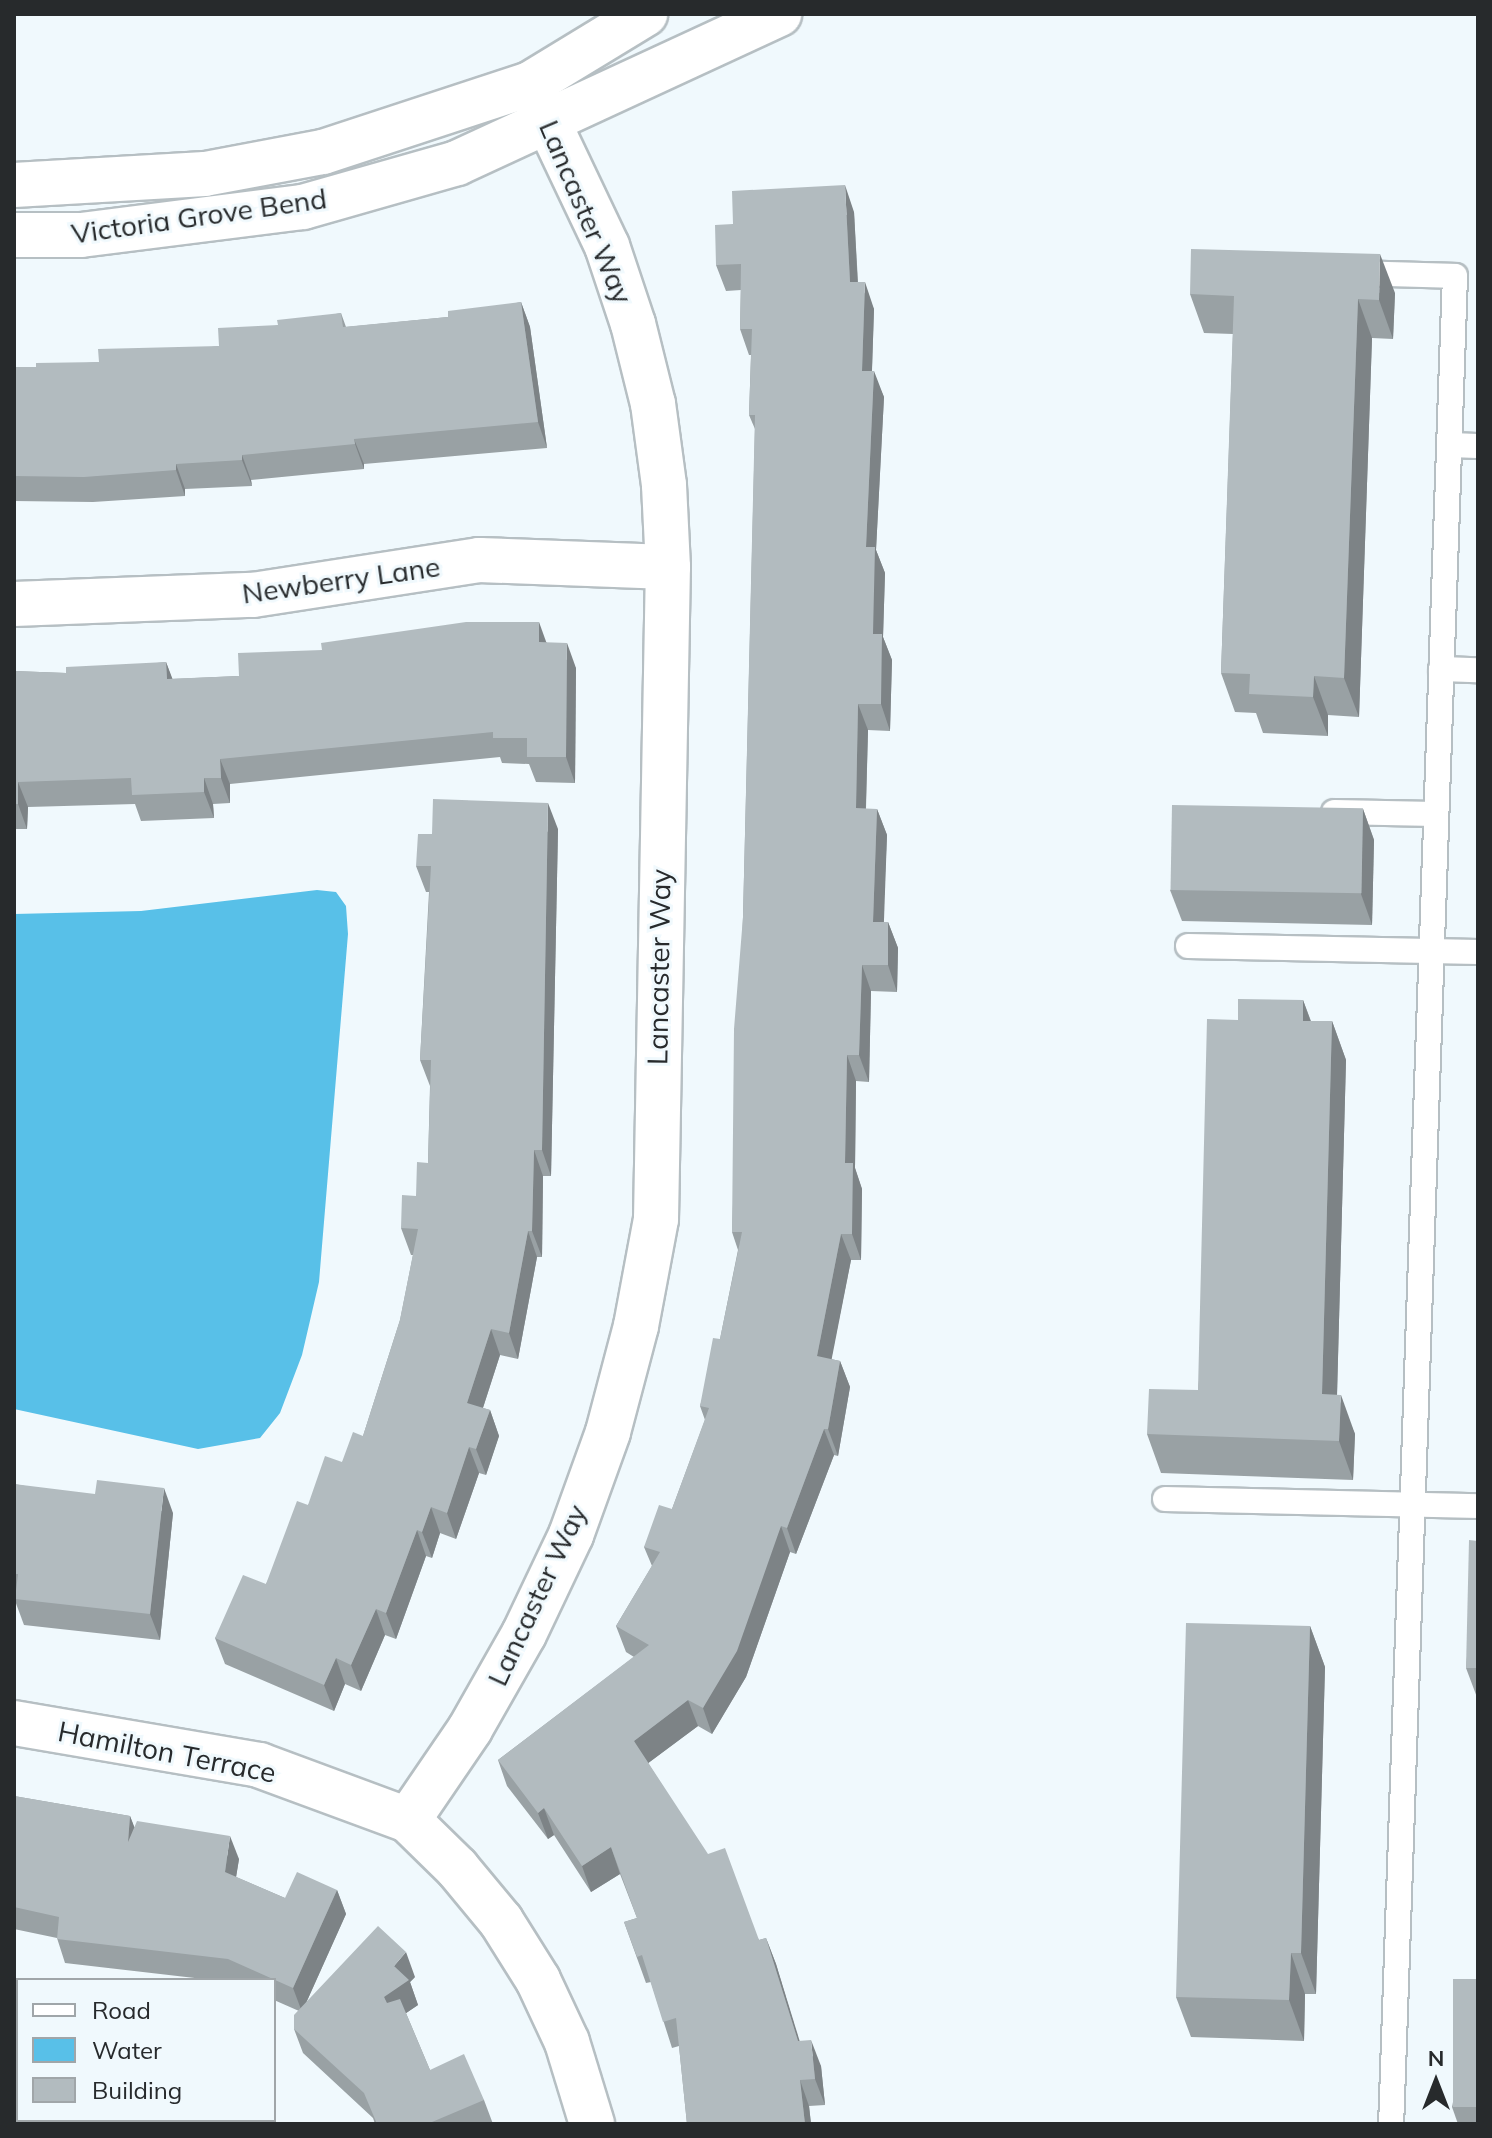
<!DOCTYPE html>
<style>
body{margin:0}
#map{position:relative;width:1492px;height:2138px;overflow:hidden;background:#f0f9fd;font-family:Mulish,sans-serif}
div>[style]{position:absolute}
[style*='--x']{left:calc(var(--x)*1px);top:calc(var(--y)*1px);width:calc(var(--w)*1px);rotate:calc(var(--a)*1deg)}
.water>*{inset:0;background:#58c0e8}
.roads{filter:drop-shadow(2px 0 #b6bfc3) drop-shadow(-2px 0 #b6bfc3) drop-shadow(0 2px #b6bfc3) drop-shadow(0 -2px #b6bfc3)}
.lane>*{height:24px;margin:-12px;padding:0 12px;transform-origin:12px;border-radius:12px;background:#fff}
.street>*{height:44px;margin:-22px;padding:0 22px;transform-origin:22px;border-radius:22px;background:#fff}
.wall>*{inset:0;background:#99a1a4}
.shaded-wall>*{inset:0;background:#7d8386}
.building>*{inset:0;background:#b2bbbf;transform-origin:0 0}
span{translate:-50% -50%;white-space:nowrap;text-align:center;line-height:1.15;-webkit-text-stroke:6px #f0f9fd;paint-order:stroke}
.street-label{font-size:28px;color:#272a2c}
.frame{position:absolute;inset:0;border:16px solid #272a2c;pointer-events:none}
.legend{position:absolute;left:16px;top:1978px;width:260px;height:144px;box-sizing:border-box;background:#f0f9fd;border:2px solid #a0a6a9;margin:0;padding:10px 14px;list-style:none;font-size:24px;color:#272a2c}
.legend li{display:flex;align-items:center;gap:16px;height:40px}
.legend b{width:40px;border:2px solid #a0a6a9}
.north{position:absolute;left:1396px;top:2042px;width:80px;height:80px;-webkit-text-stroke:6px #f0f9fd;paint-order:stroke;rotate:0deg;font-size:22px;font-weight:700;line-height:32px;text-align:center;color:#272a2c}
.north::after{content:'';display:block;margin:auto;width:28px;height:36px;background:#272a2c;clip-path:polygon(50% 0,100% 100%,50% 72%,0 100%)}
</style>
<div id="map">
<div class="water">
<div style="clip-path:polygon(317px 890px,336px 892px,346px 906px,348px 934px,319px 1282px,302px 1355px,280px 1413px,260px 1438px,198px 1449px,14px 1409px,14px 914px,141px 911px)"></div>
<div style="clip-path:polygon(14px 2037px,18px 2120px,262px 2124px,14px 2124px)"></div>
</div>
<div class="roads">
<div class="lane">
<div style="--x:1356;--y:273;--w:99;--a:1.7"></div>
<div style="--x:1455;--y:276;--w:1849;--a:91.98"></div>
<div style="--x:1450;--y:445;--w:28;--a:2"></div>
<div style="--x:1441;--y:669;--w:37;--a:2"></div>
<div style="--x:1334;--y:812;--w:102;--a:1.1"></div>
<div style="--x:1188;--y:946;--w:290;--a:1.2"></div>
<div style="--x:1165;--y:1499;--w:313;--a:1.3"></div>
</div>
<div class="street">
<div style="--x:14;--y:185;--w:191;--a:-3.3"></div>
<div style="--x:205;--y:174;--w:120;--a:-10.6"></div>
<div style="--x:323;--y:152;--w:218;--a:-18.2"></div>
<div style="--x:530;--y:84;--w:135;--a:-31.3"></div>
<div style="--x:14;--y:235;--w:67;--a:0"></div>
<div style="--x:81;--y:235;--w:224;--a:-7.2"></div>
<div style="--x:303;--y:207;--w:160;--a:-15.9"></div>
<div style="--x:457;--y:163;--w:355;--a:-24.8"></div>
<div style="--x:14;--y:604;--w:239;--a:-2.2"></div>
<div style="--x:253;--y:595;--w:229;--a:-8.8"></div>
<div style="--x:479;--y:560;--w:189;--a:2.1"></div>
<div style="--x:14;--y:1723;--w:249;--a:9.7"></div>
<div style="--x:259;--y:1765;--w:159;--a:20.3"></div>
<div style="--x:408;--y:1820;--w:69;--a:44.4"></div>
<div style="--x:457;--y:1868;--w:69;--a:50.3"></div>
<div style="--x:501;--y:1921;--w:70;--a:57.9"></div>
<div style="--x:538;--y:1980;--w:68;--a:64.9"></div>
<div style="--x:567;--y:2042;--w:86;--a:73"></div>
<div style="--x:408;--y:1820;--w:110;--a:-55.7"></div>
<div style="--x:470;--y:1729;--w:109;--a:-60.4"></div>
<div style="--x:524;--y:1634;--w:110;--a:-64.6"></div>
<div style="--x:571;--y:1535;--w:109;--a:-70.2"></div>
<div style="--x:608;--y:1432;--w:110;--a:-75.2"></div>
<div style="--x:636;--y:1326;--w:109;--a:-79.4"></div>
<div style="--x:656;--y:1219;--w:652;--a:-88.95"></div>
<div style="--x:668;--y:567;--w:82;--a:-92.8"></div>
<div style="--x:664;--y:485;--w:82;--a:-97.7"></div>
<div style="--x:653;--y:404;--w:82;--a:-104"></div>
<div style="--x:633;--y:324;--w:82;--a:-108.4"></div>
<div style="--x:607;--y:246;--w:179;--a:-115.4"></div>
</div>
</div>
<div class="wall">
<div style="clip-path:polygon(854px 212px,858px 282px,874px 309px,872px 371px,884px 397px,876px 550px,885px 573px,883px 637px,892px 660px,890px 731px,868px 730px,866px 809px,877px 809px,887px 835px,883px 922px,888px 922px,898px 948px,897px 992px,871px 991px,869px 1082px,856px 1081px,855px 1168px,862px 1189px,861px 1260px,851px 1260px,831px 1359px,840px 1361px,850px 1387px,838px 1456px,834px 1455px,796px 1554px,790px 1552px,746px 1677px,712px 1734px,698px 1726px,648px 1763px,759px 1940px,766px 1938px,776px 1964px,799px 2041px,821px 2066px,825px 2105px,809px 2106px,811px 2124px,687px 2124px,679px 2046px,672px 2048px,651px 1982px,646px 1983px,624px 1922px,637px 1918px,620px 1874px,591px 1892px,554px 1835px,548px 1839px,507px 1786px,498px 1760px,634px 1657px,626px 1652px,616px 1626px,652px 1566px,644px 1547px,672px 1509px,705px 1420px,700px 1406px,720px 1339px,738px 1250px,732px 1232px,743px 917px,755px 429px,749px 415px,751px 355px,749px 355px,740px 329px,741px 290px,726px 291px,716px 265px)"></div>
<div style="clip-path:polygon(1395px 293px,1393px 339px,1372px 338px,1359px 717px,1328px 715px,1328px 736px,1263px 733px,1256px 713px,1235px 712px,1221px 673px,1233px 334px,1204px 333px,1190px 294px)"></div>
<div style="clip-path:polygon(521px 302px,530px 327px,547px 448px,364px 464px,364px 469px,251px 480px,252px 486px,185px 489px,185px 496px,93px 502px,14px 501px,14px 367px,36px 367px,99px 362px,219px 346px,278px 325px,341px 313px,346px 327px,448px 317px)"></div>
<div style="clip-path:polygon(546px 642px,576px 668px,575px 783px,536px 782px,529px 764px,502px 763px,500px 757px,230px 784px,230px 803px,213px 804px,214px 818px,141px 821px,135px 804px,28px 807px,27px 829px,14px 829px,14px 671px,66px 673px,166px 662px,172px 679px,239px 676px)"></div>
<div style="clip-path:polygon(1363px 809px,1374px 840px,1372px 925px,1182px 921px,1170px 890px)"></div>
<div style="clip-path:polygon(558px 829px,551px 1176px,543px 1176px,542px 1257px,537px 1257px,518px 1359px,500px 1355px,483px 1408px,490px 1410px,499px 1436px,486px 1475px,479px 1473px,456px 1539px,440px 1533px,432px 1558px,426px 1556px,396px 1639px,385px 1635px,361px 1691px,345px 1684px,334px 1711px,225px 1664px,215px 1638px,266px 1584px,308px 1505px,363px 1436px,400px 1320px,413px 1255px,411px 1255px,401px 1228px,416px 1196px,428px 1163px,430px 1086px,420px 1060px,429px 892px,426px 892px,416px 866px)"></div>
<div style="clip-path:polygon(1303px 1000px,1311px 1021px,1332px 1021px,1346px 1060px,1337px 1395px,1355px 1434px,1353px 1480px,1161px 1473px,1147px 1434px,1198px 1390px,1238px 1020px)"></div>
<div style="clip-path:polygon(14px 1484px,173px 1513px,160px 1640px,24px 1625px,14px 1598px)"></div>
<div style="clip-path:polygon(1478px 1541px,1478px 1700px,1466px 1668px)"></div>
<div style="clip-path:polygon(1310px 1626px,1325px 1667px,1316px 1994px,1305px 1994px,1304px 2041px,1191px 2037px,1176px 1997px)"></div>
<div style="clip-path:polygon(14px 1796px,130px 1816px,134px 1827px,239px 1859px,236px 1877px,285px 1898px,337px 1890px,346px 1914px,306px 2003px,415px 1977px,410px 1982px,418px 2005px,406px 2013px,430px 2070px,484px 2100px,493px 2124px,375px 2124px,373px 2118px,303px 2053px,294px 2029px,299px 2011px,274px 2000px,274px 1980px,212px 1980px,65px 1963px,57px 1938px,14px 1929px)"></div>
<div style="clip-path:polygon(1478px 1979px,1478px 2124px,1458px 2124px,1452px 2107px)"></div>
</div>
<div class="shaded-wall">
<div style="clip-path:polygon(845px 185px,854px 212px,859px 308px,850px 282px)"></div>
<div style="clip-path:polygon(1380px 254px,1395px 293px,1393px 339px,1379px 300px)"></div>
<div style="clip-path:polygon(865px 282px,874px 309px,871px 397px,862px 371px)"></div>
<div style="clip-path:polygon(1358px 299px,1372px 338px,1359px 717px,1344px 678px)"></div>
<div style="clip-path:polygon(521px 302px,530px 327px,547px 448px,538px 422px)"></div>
<div style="clip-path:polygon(874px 371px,884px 397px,876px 550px,885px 573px,883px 637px,892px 660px,890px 731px,881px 704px,873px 634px,866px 547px)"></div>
<div style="clip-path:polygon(354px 439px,364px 464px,364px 469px,355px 444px)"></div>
<div style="clip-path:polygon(242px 455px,251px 480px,252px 486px,242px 460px)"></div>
<div style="clip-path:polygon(176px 464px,185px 489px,185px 496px,176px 470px)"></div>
<div style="clip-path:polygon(539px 622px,548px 647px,539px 642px)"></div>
<div style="clip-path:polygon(567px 643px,576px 668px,575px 783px,566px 757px)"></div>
<div style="clip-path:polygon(166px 662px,176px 688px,167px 679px)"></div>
<div style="clip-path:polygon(1314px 676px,1328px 715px,1328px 736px,1313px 697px)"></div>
<div style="clip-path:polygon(858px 704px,868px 730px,865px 835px,856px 808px)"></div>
<div style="clip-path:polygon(220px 759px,230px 784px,230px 803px,221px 778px)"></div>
<div style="clip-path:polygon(204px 778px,213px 804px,214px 818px,204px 792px)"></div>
<div style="clip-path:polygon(18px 782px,28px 807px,27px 829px,18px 804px)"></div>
<div style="clip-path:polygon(548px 803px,558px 829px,551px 1176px,542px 1150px)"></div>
<div style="clip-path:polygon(877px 809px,887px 835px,883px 948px,873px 922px)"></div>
<div style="clip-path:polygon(1363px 809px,1374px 840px,1372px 925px,1361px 894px)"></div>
<div style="clip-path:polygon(888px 922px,898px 948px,897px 992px,888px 965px)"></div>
<div style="clip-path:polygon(862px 965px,871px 991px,869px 1082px,859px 1055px)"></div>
<div style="clip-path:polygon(1303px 1000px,1317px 1039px,1303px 1021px)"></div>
<div style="clip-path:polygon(1332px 1021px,1346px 1060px,1336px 1433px,1322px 1394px)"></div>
<div style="clip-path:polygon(847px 1055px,856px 1081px,855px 1168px,862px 1189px,861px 1260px,852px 1234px,845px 1163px)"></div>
<div style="clip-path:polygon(534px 1150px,543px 1176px,542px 1257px,532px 1231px)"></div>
<div style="clip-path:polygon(528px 1231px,537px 1257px,518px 1359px,509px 1333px)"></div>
<div style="clip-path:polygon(841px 1234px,851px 1260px,827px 1383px,817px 1356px)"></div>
<div style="clip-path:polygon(491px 1329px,500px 1355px,476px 1429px,467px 1403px)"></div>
<div style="clip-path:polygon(840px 1361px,850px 1387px,838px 1456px,828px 1429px)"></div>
<div style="clip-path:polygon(1341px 1395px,1355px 1434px,1353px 1480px,1339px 1441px)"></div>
<div style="clip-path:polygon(490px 1410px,499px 1436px,486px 1475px,476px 1449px)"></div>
<div style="clip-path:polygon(824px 1429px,834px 1455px,796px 1554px,787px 1528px)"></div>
<div style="clip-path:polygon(469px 1447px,479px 1473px,456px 1539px,447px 1513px)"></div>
<div style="clip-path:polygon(164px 1488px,173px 1513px,160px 1640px,150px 1614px)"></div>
<div style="clip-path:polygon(431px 1507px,440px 1533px,432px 1558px,422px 1532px)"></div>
<div style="clip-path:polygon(781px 1526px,790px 1552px,746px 1677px,712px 1734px,703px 1708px)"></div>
<div style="clip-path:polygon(417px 1530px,426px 1556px,396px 1639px,386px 1613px)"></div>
<div style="clip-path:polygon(376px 1609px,385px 1635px,361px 1691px,351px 1665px)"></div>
<div style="clip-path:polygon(1310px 1626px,1325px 1667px,1316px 1994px,1301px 1953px)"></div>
<div style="clip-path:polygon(336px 1658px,345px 1684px,334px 1711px,324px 1685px)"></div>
<div style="clip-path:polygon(688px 1700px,698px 1726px,643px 1767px,634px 1741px)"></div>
<div style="clip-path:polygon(544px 1808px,554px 1835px,548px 1839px,538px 1813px)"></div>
<div style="clip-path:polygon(130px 1816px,139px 1839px,128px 1842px)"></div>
<div style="clip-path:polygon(230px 1836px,239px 1859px,233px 1896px,225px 1872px)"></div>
<div style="clip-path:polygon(611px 1847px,620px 1874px,591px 1892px,582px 1866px)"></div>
<div style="clip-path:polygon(337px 1890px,346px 1914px,302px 2012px,293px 1988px)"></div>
<div style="clip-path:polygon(766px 1938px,776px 1964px,808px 2068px,798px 2041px)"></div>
<div style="clip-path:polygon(406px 1952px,415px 1977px,410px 1982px,418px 2005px,393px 2022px,384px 1997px,394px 1966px)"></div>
<div style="clip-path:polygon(1291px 1953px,1305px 1994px,1304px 2041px,1289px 2000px)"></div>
<div style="clip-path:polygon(811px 2040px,821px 2066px,825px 2105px,815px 2079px)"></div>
<div style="clip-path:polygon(800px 2080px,809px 2106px,811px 2124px,805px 2124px)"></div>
</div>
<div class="building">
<div style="clip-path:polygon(845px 185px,850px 282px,865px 282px,862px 371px,874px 371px,866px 547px,875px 547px,873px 634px,882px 634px,881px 704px,858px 704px,856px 808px,877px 809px,873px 922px,888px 922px,888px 965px,862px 965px,859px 1055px,847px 1055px,845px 1163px,853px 1163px,852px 1234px,841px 1234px,817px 1356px,840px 1361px,828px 1429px,824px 1429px,787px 1528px,781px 1526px,737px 1651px,703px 1708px,688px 1700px,634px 1741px,708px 1854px,725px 1848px,759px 1940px,766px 1938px,798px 2041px,811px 2040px,815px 2079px,800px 2080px,805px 2124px,687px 2124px,676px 2018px,663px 2022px,642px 1955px,637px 1957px,624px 1922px,637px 1918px,611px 1847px,582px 1866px,544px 1808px,538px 1813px,498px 1760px,649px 1645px,616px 1626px,660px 1552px,644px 1547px,659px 1505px,672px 1509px,709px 1408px,700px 1406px,713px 1338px,720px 1339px,742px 1232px,732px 1232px,734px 1029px,743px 917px,755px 415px,749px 415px,752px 329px,740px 329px,741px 264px,716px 265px,715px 225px,733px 224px,732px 191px)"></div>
<div style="clip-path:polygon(1191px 249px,1380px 254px,1379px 300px,1358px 299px,1344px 678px,1314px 676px,1313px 697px,1249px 694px,1250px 674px,1221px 673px,1234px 296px,1190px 294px)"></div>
<div style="clip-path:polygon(521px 302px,538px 422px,354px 439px,355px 444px,242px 455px,242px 460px,176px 464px,176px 470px,84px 477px,14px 476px,14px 367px,36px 367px,36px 363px,99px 362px,98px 349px,219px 346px,218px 328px,278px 325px,277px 320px,341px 313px,343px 327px,448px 317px,448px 311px)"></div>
<div style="clip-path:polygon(466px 622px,539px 622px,539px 642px,567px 643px,566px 757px,527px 757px,527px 738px,493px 738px,493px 732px,220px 759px,221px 778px,204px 778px,204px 792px,132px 795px,131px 778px,18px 782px,18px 804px,14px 804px,14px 671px,66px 673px,66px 667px,166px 662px,167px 679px,239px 676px,238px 653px,322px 650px,321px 643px)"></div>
<div style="clip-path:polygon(433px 799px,548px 803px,542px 1150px,534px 1150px,532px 1231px,528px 1231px,509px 1333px,491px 1329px,467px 1403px,490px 1410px,476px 1449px,469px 1447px,447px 1513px,431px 1507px,422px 1532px,417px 1530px,386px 1613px,376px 1609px,351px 1665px,336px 1658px,324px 1685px,215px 1638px,243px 1575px,266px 1584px,297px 1501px,308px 1505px,325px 1456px,342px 1462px,353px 1432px,363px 1436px,400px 1320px,418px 1229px,401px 1228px,402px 1195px,416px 1196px,417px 1162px,428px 1163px,431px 1060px,420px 1060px,431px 866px,416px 866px,418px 834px,432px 834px)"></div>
<div style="left:1172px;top:805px;width:191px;height:85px;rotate:1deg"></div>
<div style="clip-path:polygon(1238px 999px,1303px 1000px,1303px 1021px,1332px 1021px,1322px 1394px,1341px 1395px,1339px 1441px,1147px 1434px,1149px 1389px,1198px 1390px,1207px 1019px,1238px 1020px)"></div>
<div style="clip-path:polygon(97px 1480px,164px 1488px,150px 1614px,15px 1599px,18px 1574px,14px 1574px,14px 1484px,95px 1494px)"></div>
<div style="clip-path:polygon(1469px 1540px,1478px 1541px,1478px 1668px,1466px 1668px)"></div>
<div style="clip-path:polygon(1186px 1623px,1310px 1626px,1301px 1953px,1291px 1953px,1289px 2000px,1176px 1997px)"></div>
<div style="clip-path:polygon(14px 1796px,130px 1816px,128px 1842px,137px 1821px,230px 1836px,225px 1872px,285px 1898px,297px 1872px,337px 1890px,293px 1988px,228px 1959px,57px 1939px,59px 1917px,14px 1907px)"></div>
<div style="clip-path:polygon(378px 1926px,406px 1952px,394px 1966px,409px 1980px,384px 1997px,387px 2003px,400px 1999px,430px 2070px,464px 2054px,484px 2100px,432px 2122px,432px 2124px,377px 2124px,364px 2093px,294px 2029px,294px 2015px)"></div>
<div style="left:1453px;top:1979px;width:25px;height:128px"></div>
</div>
<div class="street-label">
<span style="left:586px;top:212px;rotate:67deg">Lancaster Way</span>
<span style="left:199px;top:216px;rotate:-8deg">Victoria Grove Bend</span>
<span style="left:341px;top:580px;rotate:-8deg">Newberry Lane</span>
<span style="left:659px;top:967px;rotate:-89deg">Lancaster Way</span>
<span style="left:537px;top:1595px;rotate:-65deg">Lancaster Way</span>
<span style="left:167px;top:1752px;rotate:11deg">Hamilton Terrace</span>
</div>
<div class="frame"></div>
<ul class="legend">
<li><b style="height:10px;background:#fff"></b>Road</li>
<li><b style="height:22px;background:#58c0e8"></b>Water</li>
<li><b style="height:22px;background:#b2bbbf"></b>Building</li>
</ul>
<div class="north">N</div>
</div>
